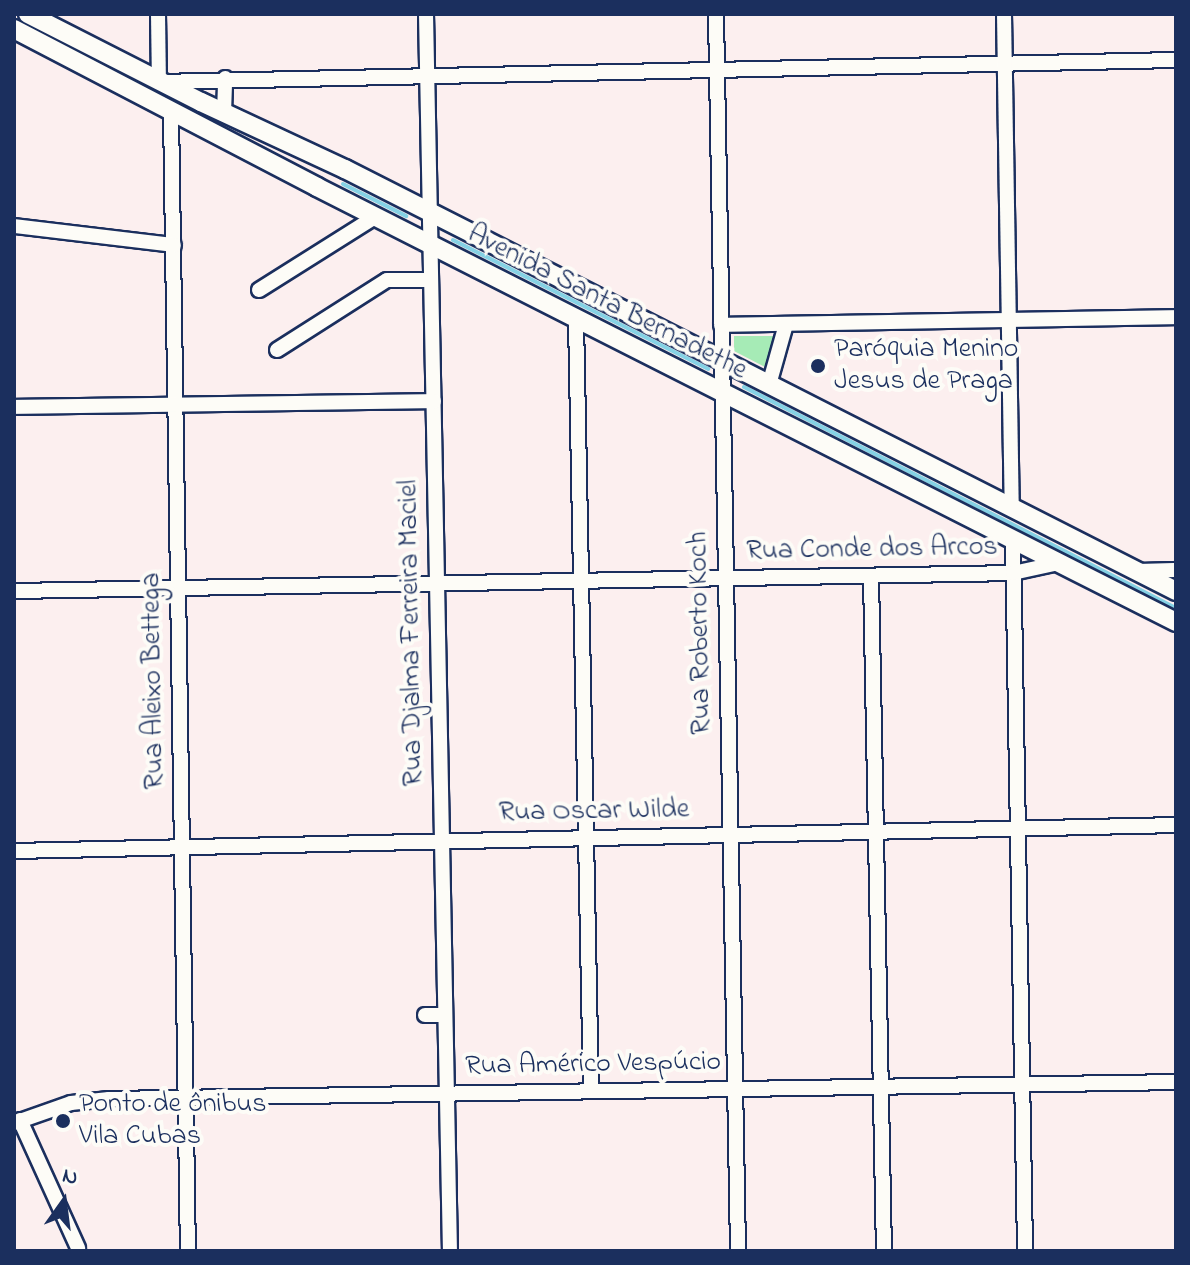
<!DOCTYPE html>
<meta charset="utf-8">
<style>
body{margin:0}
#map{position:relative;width:1190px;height:1265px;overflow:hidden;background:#fcefef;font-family:"Indie Flower",sans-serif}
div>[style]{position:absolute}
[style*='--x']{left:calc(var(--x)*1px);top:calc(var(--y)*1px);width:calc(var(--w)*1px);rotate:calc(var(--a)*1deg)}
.green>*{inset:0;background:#a6ebb6}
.stream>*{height:4px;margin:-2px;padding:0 2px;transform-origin:2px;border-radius:2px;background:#85d2e5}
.roads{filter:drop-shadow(2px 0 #1b2f5e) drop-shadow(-2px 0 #1b2f5e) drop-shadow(0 2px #1b2f5e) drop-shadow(0 -2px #1b2f5e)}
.minor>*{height:14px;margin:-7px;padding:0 7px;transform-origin:7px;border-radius:7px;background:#fdfcf7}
.major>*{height:18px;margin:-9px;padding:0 9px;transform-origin:9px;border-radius:9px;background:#fdfcf7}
.dots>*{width:22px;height:22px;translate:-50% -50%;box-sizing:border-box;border:4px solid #fdfcf7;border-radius:50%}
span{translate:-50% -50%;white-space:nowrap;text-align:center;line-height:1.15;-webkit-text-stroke:8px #fdfcf7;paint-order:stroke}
.street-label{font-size:28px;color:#1b2f5e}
.poi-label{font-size:28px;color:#1b2f5e}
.left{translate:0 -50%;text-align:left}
.frame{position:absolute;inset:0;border:16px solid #1b2f5e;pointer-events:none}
.north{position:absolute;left:24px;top:1161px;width:80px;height:80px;-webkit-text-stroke:6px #fdfcf7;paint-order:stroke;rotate:14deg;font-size:22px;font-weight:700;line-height:32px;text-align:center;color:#1b2f5e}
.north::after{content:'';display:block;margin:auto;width:28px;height:36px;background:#1b2f5e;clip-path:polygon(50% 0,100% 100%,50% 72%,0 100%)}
</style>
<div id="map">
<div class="green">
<div style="clip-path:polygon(734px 336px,776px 336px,767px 368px,734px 351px)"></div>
</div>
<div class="stream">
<div style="--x:343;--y:184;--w:71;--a:26.9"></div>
<div style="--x:453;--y:240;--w:286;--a:26.8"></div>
<div style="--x:744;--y:387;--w:485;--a:27.1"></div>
</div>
<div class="roads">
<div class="minor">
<div style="--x:158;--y:14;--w:68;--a:89.2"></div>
<div style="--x:159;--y:82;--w:1017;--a:-1.24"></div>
<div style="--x:426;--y:14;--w:1237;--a:88.89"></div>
<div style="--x:716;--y:14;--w:1237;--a:88.98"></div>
<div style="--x:1004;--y:14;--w:495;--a:89.1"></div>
<div style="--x:171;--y:111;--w:1140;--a:89.15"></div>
<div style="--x:224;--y:113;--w:35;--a:-88"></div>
<div style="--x:14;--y:226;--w:161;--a:6.8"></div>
<div style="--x:259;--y:290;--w:137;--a:-32.2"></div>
<div style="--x:576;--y:319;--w:772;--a:88.89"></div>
<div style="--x:721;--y:325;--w:455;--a:-1"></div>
<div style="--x:277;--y:350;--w:130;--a:-32.5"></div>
<div style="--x:387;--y:280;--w:44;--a:0"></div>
<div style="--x:769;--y:385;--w:63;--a:-74.4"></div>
<div style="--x:14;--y:407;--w:420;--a:-0.8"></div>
<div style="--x:1013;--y:540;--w:711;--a:89.03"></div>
<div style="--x:1136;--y:571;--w:40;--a:-1.4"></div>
<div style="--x:871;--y:576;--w:675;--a:88.9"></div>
<div style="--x:14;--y:591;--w:999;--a:-1.03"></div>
<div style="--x:1013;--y:573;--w:47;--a:-12.3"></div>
<div style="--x:14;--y:851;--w:1162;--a:-1.28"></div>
<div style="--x:425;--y:1015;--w:20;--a:0"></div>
<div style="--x:20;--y:1120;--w:141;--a:65.6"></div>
<div style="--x:14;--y:1123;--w:60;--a:-19.3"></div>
<div style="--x:71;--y:1103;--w:38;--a:-6"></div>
<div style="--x:109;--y:1099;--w:1067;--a:-0.91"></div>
</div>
<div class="major">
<div style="--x:28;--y:14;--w:194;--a:27"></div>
<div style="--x:201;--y:102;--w:159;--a:25"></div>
<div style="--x:345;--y:169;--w:932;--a:26.92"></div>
<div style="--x:14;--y:29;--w:342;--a:27.5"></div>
<div style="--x:317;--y:187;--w:963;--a:26.86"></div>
</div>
</div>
<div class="dots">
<div style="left:818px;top:366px;background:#1b2f5e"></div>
<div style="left:63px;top:1121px;background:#1b2f5e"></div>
</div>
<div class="street-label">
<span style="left:607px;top:303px;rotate:27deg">Avenida Santa Bernadethe</span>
<span style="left:872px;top:550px;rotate:-1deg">Rua Conde dos Arcos</span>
<span style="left:412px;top:633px;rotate:-91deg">Rua Djalma Ferreira Maciel</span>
<span style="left:701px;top:633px;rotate:-91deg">Rua Roberto Koch</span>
<span style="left:154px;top:681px;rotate:-91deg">Rua Aleixo Bettega</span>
<span style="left:594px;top:812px;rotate:-1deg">Rua Oscar Wilde</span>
<span style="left:593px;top:1065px;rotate:-1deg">Rua Américo Vespúcio</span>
</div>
<div class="poi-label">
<span class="left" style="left:834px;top:366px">Paróquia Menino<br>Jesus de Praga</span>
<span class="left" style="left:79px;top:1121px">Ponto de ônibus<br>Vila Cubas</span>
</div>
<div class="frame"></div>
<div class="north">N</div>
</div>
